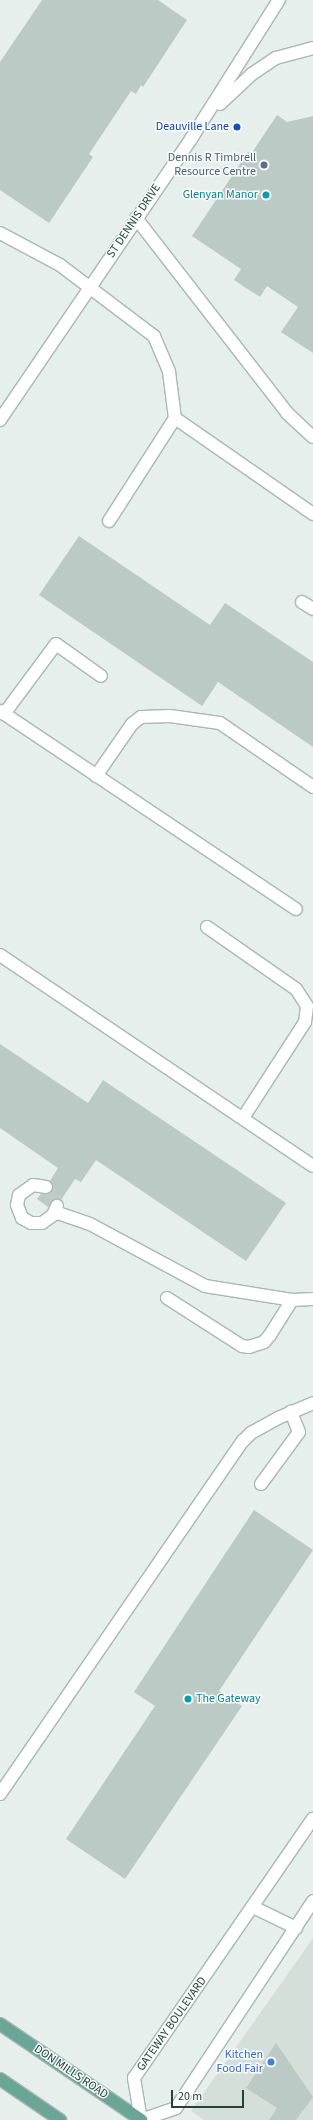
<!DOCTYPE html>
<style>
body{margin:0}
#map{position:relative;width:313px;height:2120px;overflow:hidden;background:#e6efeb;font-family:"Source Sans 3",sans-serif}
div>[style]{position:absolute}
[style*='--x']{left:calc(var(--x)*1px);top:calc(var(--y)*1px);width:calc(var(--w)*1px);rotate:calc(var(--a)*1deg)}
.built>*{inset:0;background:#d4dfda}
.building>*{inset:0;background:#bbcac4}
.minor-tunnel>*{height:12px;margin-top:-6px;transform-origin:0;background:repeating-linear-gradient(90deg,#bfccc8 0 12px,transparent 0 18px)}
.roads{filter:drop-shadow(1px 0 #a8b8b2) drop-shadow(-1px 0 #a8b8b2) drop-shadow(0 1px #a8b8b2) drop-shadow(0 -1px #a8b8b2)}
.minor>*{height:12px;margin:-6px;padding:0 6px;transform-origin:6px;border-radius:6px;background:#fff}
.major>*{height:12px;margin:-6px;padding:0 6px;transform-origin:6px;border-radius:6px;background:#6aa596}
.dots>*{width:11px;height:11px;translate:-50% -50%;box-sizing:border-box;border:2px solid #f7fbf9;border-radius:50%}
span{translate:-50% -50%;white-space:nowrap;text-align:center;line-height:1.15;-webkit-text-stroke:3px #f7fbf9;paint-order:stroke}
.transit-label{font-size:12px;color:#164399}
.right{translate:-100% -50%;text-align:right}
.service-label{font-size:12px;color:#4e5e75}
.culture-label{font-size:12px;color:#0d838f}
.left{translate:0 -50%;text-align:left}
.street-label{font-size:12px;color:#24423a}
.shop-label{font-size:12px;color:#366cbe}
.scale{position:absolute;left:171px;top:2090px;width:73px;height:18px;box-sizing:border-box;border:2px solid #24423a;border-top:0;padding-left:5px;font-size:12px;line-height:14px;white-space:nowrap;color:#24423a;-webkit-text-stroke:3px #f7fbf9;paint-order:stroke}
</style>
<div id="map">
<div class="built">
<div style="clip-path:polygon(313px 1938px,313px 2120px,204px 2120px,191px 2111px)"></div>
</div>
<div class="building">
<div style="clip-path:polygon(42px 0,158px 0,187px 20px,143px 87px,141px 85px,136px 94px,131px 91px,89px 154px,93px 157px,49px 223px,0 190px,0 62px)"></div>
<div style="clip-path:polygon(277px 115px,287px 122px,313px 116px,313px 353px,281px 332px,298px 307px,267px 286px,260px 297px,234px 280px,241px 269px,192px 236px,248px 152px,251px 154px)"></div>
<div style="clip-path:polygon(79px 536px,210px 625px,225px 603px,313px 662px,313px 747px,218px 682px,202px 706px,39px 595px)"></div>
<div style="clip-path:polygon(0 1044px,88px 1103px,103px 1080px,286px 1203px,246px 1261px,96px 1160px,81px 1182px,75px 1179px,61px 1200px,53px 1200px,48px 1207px,37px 1199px,41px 1194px,52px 1191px,53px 1185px,50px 1181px,58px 1168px,0 1128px)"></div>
<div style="clip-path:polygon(254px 1510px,313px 1550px,219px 1691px,242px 1706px,125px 1879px,66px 1839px,155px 1706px,134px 1692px)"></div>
<div style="clip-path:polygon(276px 2043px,313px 2097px,296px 2120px,269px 2120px,277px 2108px,246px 2088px)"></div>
</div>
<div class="minor-tunnel">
<div style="--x:46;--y:1187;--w:11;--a:45"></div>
<div style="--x:54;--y:1195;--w:11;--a:75"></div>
</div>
<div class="roads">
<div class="minor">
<div style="--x:220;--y:104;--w:44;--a:-43.2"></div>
<div style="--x:252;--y:74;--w:29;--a:-34"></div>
<div style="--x:276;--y:58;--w:38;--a:-15"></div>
<div style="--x:136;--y:218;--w:247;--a:52.2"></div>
<div style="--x:287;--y:413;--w:35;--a:43"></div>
<div style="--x:0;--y:233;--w:68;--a:28.1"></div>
<div style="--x:60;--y:265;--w:118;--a:37.1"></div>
<div style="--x:154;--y:336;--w:39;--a:67"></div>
<div style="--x:169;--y:372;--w:46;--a:82.6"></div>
<div style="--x:175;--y:418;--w:168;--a:34.8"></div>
<div style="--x:0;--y:420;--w:340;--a:-55.8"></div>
<div style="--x:191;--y:139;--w:165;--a:-57.7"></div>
<div style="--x:109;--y:521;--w:122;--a:-57.3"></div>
<div style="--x:302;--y:602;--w:13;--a:32"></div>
<div style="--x:0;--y:711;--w:356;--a:33.8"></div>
<div style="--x:4;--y:714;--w:87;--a:-53.4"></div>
<div style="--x:56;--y:644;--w:55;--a:35.4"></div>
<div style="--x:96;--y:776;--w:63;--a:-55.3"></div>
<div style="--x:132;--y:724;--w:11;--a:-38"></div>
<div style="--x:141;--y:717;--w:29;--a:-2"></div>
<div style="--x:170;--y:716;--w:50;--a:8"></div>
<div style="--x:220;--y:723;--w:113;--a:34.5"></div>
<div style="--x:207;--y:927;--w:108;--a:34.9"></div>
<div style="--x:296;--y:989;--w:20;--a:57"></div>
<div style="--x:307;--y:1006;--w:16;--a:97"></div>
<div style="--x:305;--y:1022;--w:114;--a:122.9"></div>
<div style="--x:0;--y:955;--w:377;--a:34"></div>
<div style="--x:46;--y:1187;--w:13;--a:-171"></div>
<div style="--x:33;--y:1185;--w:17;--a:144"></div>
<div style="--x:19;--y:1195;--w:10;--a:101"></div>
<div style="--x:17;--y:1205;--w:14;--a:69"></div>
<div style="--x:22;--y:1218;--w:10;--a:29"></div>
<div style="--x:31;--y:1223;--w:11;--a:0"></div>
<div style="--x:42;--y:1223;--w:14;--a:-36"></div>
<div style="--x:53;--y:1215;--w:10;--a:-66"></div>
<div style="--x:55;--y:1212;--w:37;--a:19"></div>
<div style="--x:90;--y:1224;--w:131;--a:28.3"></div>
<div style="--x:205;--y:1286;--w:88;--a:9.1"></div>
<div style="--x:292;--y:1300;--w:21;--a:-3"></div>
<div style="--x:167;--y:1298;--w:89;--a:32.6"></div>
<div style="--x:242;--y:1346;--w:7;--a:8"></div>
<div style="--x:249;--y:1347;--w:16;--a:-18"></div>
<div style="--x:264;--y:1342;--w:9;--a:-49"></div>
<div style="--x:270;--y:1335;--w:41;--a:-57.8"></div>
<div style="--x:261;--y:1484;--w:64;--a:-53.8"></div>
<div style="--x:299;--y:1432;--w:22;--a:-112"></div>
<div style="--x:0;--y:1794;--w:429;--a:-55.5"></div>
<div style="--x:243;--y:1441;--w:11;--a:-45"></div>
<div style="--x:251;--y:1433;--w:31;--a:-29"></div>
<div style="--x:278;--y:1418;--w:38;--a:-23"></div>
<div style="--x:253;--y:1907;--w:48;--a:26"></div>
<div style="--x:141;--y:2120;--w:43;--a:-99.5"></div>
<div style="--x:134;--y:2078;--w:315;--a:-55.4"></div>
<div style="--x:141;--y:2120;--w:37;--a:-19"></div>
<div style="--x:176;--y:2108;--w:248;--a:-56.5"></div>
</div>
<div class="major">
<div style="--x:0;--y:2024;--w:171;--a:34.2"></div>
<div style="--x:0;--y:2079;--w:73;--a:34.3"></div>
</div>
</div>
<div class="dots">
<div style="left:237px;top:127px;background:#1a4fb4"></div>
<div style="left:264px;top:165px;background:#5c6f8a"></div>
<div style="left:266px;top:195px;background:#0f9aa8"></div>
<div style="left:188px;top:1699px;background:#0f9aa8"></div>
<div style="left:271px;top:2062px;background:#3f7fe0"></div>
</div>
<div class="transit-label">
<span class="right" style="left:229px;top:127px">Deauville Lane</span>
</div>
<div class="service-label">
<span class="right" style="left:256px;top:165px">Dennis R Timbrell<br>Resource Centre</span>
</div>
<div class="culture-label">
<span class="right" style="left:258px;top:195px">Glenyan Manor</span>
<span class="left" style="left:196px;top:1699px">The Gateway</span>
</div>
<div class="street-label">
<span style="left:134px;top:221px;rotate:-56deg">ST DENNIS DRIVE</span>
<span style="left:172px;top:2024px;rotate:-55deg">GATEWAY BOULEVARD</span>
<span style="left:71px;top:2072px;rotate:34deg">DON MILLS ROAD</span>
</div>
<div class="shop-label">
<span class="right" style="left:263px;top:2062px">Kitchen<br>Food Fair</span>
</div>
<div class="scale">20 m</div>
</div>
